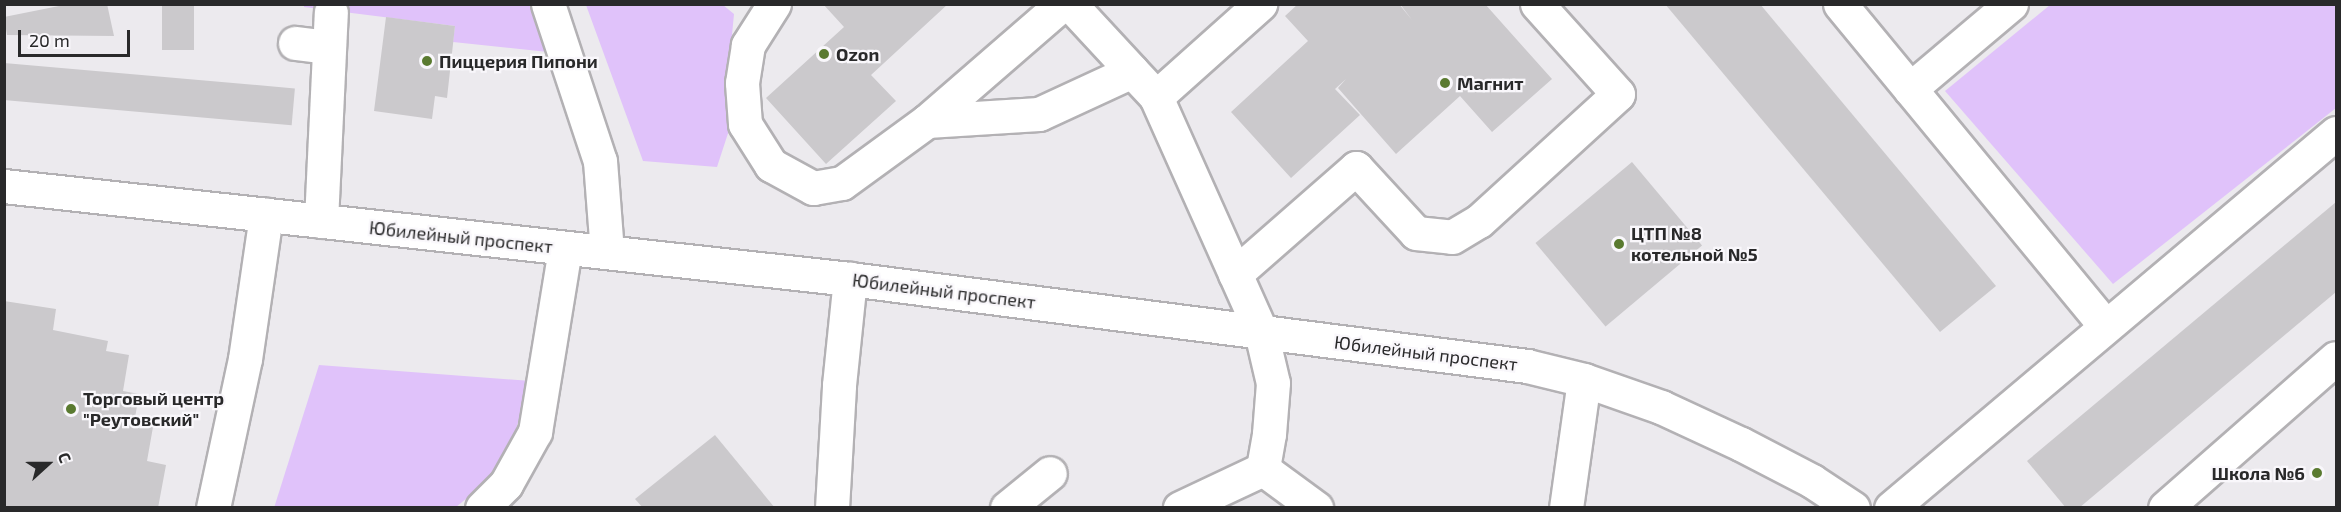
<!DOCTYPE html>
<meta charset="utf-8">
<style>
body{margin:0}
#map{position:relative;width:2341px;height:512px;overflow:hidden;background:#eceaee;font-family:"Exo 2",sans-serif}
div>[style]{position:absolute}
[style*='--x']{left:calc(var(--x)*1px);top:calc(var(--y)*1px);width:calc(var(--w)*1px);rotate:calc(var(--a)*1deg)}
.green>*{inset:0;background:#e0c2fa}
.building>*{inset:0;background:#cbc9cc;transform-origin:0 0}
.roads{filter:drop-shadow(2px 0 #b3b1b4) drop-shadow(-2px 0 #b3b1b4) drop-shadow(0 2px #b3b1b4) drop-shadow(0 -2px #b3b1b4)}
.minor>*{height:33px;margin:-16.5px;padding:0 16.5px;transform-origin:16.5px;border-radius:16.5px;background:#fff}
.dots>*{width:16px;height:16px;translate:-50% -50%;box-sizing:border-box;border:3px solid #f9f7fb;border-radius:50%}
span{translate:-50% -50%;white-space:nowrap;text-align:center;line-height:1.15;-webkit-text-stroke:4.5px #f9f7fb;paint-order:stroke}
.poi-label{font-size:18px;color:#29292a;font-weight:700}
.left{translate:0 -50%;text-align:left}
.right{translate:-100% -50%;text-align:right}
.street-label{font-size:18px;color:#29292a}
.frame{position:absolute;inset:0;border:6px solid #29292a;pointer-events:none}
.north{position:absolute;left:18px;top:434px;width:60px;height:60px;-webkit-text-stroke:4px #f9f7fb;paint-order:stroke;rotate:69deg;font-size:16px;font-weight:700;line-height:24px;text-align:center;color:#29292a}
.north::after{content:'';display:block;margin:auto;width:21px;height:27px;background:#29292a;clip-path:polygon(50% 0,100% 100%,50% 72%,0 100%)}
.scale{position:absolute;left:18px;top:30px;width:112px;height:27px;box-sizing:border-box;border:3px solid #29292a;border-top:0;padding-left:8px;font-size:18px;line-height:21px;white-space:nowrap;color:#29292a;-webkit-text-stroke:4px #f9f7fb;paint-order:stroke}
</style>
<div id="map">
<div class="green">
<div style="clip-path:polygon(304px 5px,531px 5px,548px 52px,453px 42px,455px 26px,304px 7px)"></div>
<div style="clip-path:polygon(586px 5px,723px 5px,734px 14px,728px 77px,734px 115px,717px 167px,643px 161px)"></div>
<div style="clip-path:polygon(2050px 5px,2336px 5px,2336px 108px,2113px 284px,1945px 91px)"></div>
<div style="clip-path:polygon(319px 365px,531px 381px,504px 468px,456px 507px,274px 508px)"></div>
</div>
<div class="building">
<div style="clip-path:polygon(69px 4px,107px 4px,114px 36px,7px 35px,4px 17px)"></div>
<div style="left:162px;top:4px;width:32px;height:46px"></div>
<div style="clip-path:polygon(823px 4px,948px 4px,871px 75px,896px 101px,826px 164px,766px 98px,844px 27px)"></div>
<div style="clip-path:polygon(1298px 4px,1399px 4px,1412px 20px,1400px 4px,1485px 4px,1552px 79px,1492px 132px,1460px 96px,1396px 154px,1338px 88px,1346px 79px,1335px 89px,1360px 115px,1291px 178px,1231px 112px,1308px 41px,1285px 16px)"></div>
<div style="clip-path:polygon(1665px 4px,1760px 4px,1996px 286px,1940px 332px)"></div>
<div style="clip-path:polygon(386px 17px,455px 26px,447px 98px,435px 96px,432px 119px,374px 111px)"></div>
<div style="left:4px;top:63px;width:292px;height:37px;rotate:5deg"></div>
<div style="left:1632px;top:162px;width:109px;height:126px;rotate:50deg"></div>
<div style="clip-path:polygon(2336px 202px,2336px 292px,2079px 508px,2066px 508px,2027px 461px)"></div>
<div style="clip-path:polygon(4px 301px,56px 309px,53px 330px,108px 341px,106px 351px,129px 355px,123px 391px,139px 394px,134px 424px,153px 427px,147px 461px,166px 465px,158px 508px,4px 508px)"></div>
<div style="clip-path:polygon(715px 435px,775px 508px,643px 508px,635px 499px)"></div>
</div>
<div class="roads">
<div class="minor">
<div style="--x:548;--y:4;--w:165;--a:71.7"></div>
<div style="--x:600;--y:161;--w:91;--a:85.6"></div>
<div style="--x:774;--y:4;--w:49;--a:122.4"></div>
<div style="--x:748;--y:45;--w:38;--a:99"></div>
<div style="--x:742;--y:83;--w:41;--a:85.8"></div>
<div style="--x:745;--y:124;--w:49;--a:57.6"></div>
<div style="--x:771;--y:165;--w:48;--a:28.7"></div>
<div style="--x:813;--y:188;--w:29;--a:-10"></div>
<div style="--x:842;--y:183;--w:105;--a:-36.1"></div>
<div style="--x:927;--y:121;--w:112;--a:-3.6"></div>
<div style="--x:1039;--y:114;--w:102;--a:-24.8"></div>
<div style="--x:1132;--y:71;--w:35;--a:47"></div>
<div style="--x:1156;--y:97;--w:257;--a:65.9"></div>
<div style="--x:1261;--y:332;--w:52;--a:76.8"></div>
<div style="--x:1273;--y:383;--w:51;--a:94.5"></div>
<div style="--x:1269;--y:434;--w:36;--a:100"></div>
<div style="--x:1263;--y:469;--w:92;--a:154.8"></div>
<div style="--x:1070;--y:4;--w:91;--a:47.2"></div>
<div style="--x:1840;--y:4;--w:417;--a:50.5"></div>
<div style="--x:295;--y:43;--w:34;--a:7"></div>
<div style="--x:1910;--y:89;--w:132;--a:-40.1"></div>
<div style="--x:1156;--y:97;--w:140;--a:-41.8"></div>
<div style="--x:927;--y:121;--w:179;--a:-40.9"></div>
<div style="--x:4;--y:186;--w:851;--a:6.27"></div>
<div style="--x:850;--y:279;--w:683;--a:7.32"></div>
<div style="--x:1527;--y:366;--w:59;--a:13.8"></div>
<div style="--x:1584;--y:380;--w:82;--a:19.3"></div>
<div style="--x:1661;--y:407;--w:88;--a:24.8"></div>
<div style="--x:1741;--y:444;--w:80;--a:27.5"></div>
<div style="--x:1812;--y:481;--w:49;--a:33.4"></div>
<div style="--x:321;--y:221;--w:209;--a:-87.3"></div>
<div style="--x:1235;--y:274;--w:161;--a:-41.2"></div>
<div style="--x:1356;--y:168;--w:88;--a:47.3"></div>
<div style="--x:1416;--y:233;--w:36;--a:6"></div>
<div style="--x:1452;--y:237;--w:31;--a:-31"></div>
<div style="--x:1479;--y:221;--w:188;--a:-42.4"></div>
<div style="--x:1618;--y:94;--w:121;--a:-132"></div>
<div style="--x:1263;--y:469;--w:66;--a:36.3"></div>
<div style="--x:213;--y:508;--w:152;--a:-77.9"></div>
<div style="--x:245;--y:359;--w:146;--a:-81.7"></div>
<div style="--x:482;--y:508;--w:34;--a:-45"></div>
<div style="--x:506;--y:484;--w:60;--a:-60.9"></div>
<div style="--x:535;--y:432;--w:186;--a:-80.7"></div>
<div style="--x:832;--y:508;--w:123;--a:-86.7"></div>
<div style="--x:839;--y:385;--w:107;--a:-84.1"></div>
<div style="--x:1007;--y:508;--w:55;--a:-39.1"></div>
<div style="--x:1566;--y:508;--w:129;--a:-82"></div>
<div style="--x:1891;--y:508;--w:582;--a:-40.12"></div>
<div style="--x:2165;--y:508;--w:227;--a:-41.3"></div>
</div>
</div>
<div class="dots">
<div style="left:824px;top:54px;background:#5a7a30"></div>
<div style="left:427px;top:61px;background:#5a7a30"></div>
<div style="left:1445px;top:83px;background:#5a7a30"></div>
<div style="left:1619px;top:244px;background:#5a7a30"></div>
<div style="left:71px;top:409px;background:#5a7a30"></div>
<div style="left:2317px;top:473px;background:#5a7a30"></div>
</div>
<div class="poi-label">
<span class="left" style="left:836px;top:54px">Ozon</span>
<span class="left" style="left:439px;top:61px">Пиццерия Пипони</span>
<span class="left" style="left:1457px;top:83px">Магнит</span>
<span class="left" style="left:1631px;top:244px">ЦТП №8<br>котельной №5</span>
<span class="left" style="left:83px;top:409px">Торговый центр<br>"Реутовский"</span>
<span class="right" style="left:2305px;top:473px">Школа №6</span>
</div>
<div class="street-label">
<span style="left:461px;top:237px;rotate:6deg">Юбилейный проспект</span>
<span style="left:944px;top:291px;rotate:7deg">Юбилейный проспект</span>
<span style="left:1426px;top:353px;rotate:7deg">Юбилейный проспект</span>
</div>
<div class="frame"></div>
<div class="north">С</div>
<div class="scale">20 m</div>
</div>
